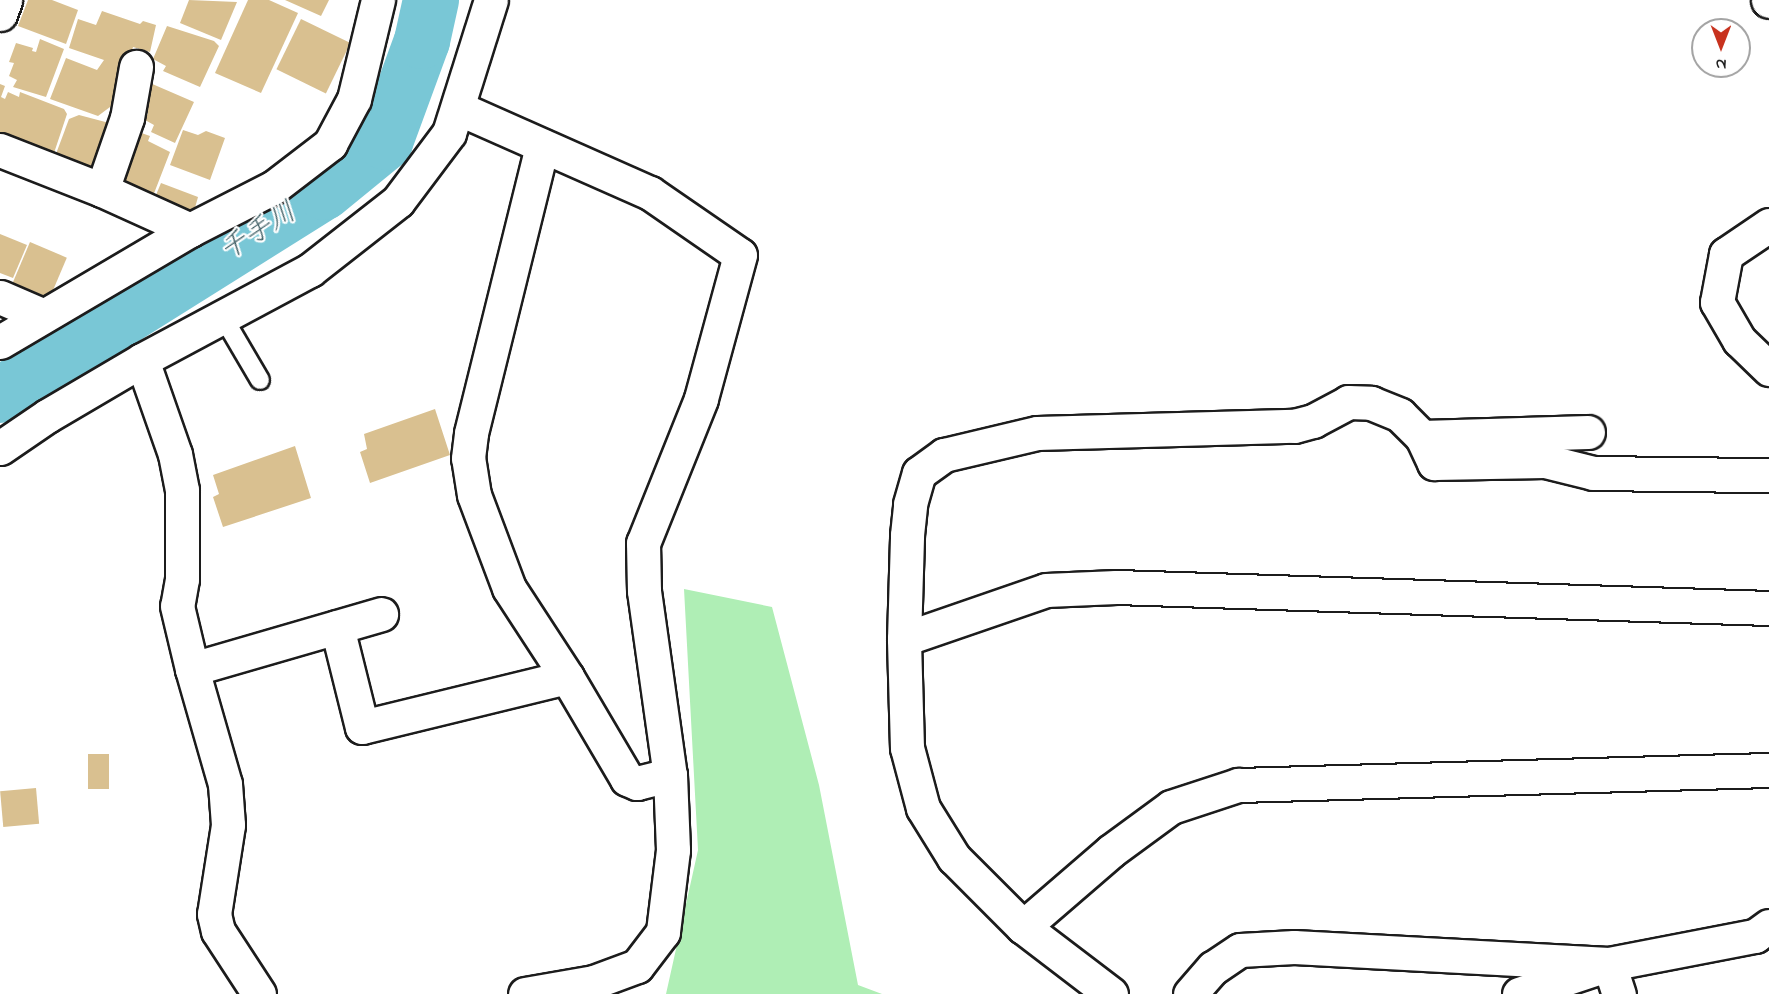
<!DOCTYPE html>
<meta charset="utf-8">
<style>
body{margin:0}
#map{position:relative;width:1769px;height:994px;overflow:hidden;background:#fff;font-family:"Indie Flower","Klee One",sans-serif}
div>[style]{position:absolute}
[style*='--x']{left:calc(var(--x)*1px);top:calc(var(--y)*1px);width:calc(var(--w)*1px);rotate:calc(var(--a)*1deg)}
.green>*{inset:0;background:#afeeb5}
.river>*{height:56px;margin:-28px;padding:0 28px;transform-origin:28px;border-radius:28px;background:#79c7d6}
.building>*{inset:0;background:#d9c090;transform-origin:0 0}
.roads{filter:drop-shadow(2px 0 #1c1c1c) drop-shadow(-2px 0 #1c1c1c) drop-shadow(0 2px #1c1c1c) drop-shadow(0 -2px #1c1c1c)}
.service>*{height:18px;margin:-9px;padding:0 9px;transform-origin:9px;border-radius:9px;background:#fff}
.minor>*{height:33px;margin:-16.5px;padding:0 16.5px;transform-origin:16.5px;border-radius:16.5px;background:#fff}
.tertiary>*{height:33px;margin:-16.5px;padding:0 16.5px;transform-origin:16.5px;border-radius:16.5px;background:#fff}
span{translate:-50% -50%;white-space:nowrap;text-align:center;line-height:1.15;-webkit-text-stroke:4.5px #fff;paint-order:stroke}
.water-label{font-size:28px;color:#416066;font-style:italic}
.north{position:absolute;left:1691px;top:18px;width:60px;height:60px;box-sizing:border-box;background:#fff;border:2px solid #a4a4a4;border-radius:50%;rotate:180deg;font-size:16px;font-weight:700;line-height:24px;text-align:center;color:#1c1c1c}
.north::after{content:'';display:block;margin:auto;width:21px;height:27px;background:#c8321e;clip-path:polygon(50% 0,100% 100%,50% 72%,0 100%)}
</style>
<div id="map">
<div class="green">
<div style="clip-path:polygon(684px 589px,772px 607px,819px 785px,858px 985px,882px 994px,666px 994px,698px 850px)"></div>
</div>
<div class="river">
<div style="--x:0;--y:395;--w:382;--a:-32.1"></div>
<div style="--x:324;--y:192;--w:79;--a:-39.3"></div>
<div style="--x:385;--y:142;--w:108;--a:-69.9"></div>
<div style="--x:422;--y:41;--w:42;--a:-77.6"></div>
</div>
<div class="building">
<div style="clip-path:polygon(28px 0,52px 0,78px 10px,66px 44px,18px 26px)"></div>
<div style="clip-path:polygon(189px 0,237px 2px,221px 40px,180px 23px)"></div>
<div style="clip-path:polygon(248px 0,269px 0,298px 13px,261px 93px,215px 73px)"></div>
<div style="clip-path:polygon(285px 0,329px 0,321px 16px)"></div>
<div style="clip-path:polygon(102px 11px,140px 24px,143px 21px,156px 25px,150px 52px,133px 47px,118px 101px,98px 116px,50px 99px,66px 58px,97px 70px,104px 60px,69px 48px,78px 19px,96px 25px)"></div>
<div style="left:301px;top:19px;width:55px;height:56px;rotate:26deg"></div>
<div style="clip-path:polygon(167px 26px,214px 41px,219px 46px,200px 87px,163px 71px,166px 66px,153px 59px)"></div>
<div style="clip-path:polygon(40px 39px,64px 49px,46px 97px,13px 87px,17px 80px,9px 76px,14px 63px,9px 62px,16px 43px,33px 48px,32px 51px,36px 52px)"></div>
<div style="clip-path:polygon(150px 83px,194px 102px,175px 143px,151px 132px,154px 125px,145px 120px,148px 113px,137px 109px)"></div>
<div style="clip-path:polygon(0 84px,5px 86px,1px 97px,5px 99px,8px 92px,19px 97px,20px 92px,64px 109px,67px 114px,51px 162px,0 141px)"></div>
<div style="clip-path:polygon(79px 115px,113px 124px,92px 176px,53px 162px,69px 119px)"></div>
<div style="clip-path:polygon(130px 129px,150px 136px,148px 141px,170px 152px,153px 196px,117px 181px)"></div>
<div style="clip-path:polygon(183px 130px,198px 135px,206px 131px,225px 138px,210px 180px,170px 165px)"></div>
<div style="clip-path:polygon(161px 183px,198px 197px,193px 215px,153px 202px)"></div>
<div style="clip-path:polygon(0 234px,27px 245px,13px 278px,0 273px)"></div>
<div style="left:30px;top:242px;width:40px;height:44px;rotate:23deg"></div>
<div style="clip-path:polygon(435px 409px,450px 455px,370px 483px,360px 452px,367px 449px,364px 434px)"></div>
<div style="clip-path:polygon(295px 446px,311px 498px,223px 527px,213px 497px,219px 494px,213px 475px)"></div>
<div style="left:88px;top:754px;width:21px;height:35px"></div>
<div style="left:36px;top:788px;width:36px;height:36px;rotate:85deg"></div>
</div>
<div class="roads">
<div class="service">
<div style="--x:223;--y:317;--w:73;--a:59.6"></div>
</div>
<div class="minor">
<div style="--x:1768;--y:0;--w:1;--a:45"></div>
<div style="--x:0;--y:14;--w:15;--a:-70"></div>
<div style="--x:458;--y:108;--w:210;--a:23.9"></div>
<div style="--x:650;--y:193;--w:109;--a:34.6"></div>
<div style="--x:740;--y:255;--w:149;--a:105.2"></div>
<div style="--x:701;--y:399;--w:155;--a:111.9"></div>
<div style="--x:643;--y:543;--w:48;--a:88.8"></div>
<div style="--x:644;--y:591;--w:186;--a:82"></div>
<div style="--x:670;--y:775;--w:75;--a:87.7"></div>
<div style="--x:673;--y:850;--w:83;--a:97"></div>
<div style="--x:663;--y:932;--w:43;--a:127.4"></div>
<div style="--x:637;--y:966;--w:46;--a:159.6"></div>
<div style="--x:594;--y:982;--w:70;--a:170.1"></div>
<div style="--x:0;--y:150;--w:110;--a:21.4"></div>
<div style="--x:102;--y:190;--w:97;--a:24.4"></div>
<div style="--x:102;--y:190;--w:76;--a:-70.9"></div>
<div style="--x:127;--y:118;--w:52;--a:-80"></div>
<div style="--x:0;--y:297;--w:46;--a:23.2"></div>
<div style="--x:0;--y:342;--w:221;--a:-30.5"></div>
<div style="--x:190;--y:230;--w:94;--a:-27.1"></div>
<div style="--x:274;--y:187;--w:71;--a:-37.5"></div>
<div style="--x:330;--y:144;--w:51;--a:-61.9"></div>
<div style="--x:354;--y:99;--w:102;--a:-76.4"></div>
<div style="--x:142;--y:360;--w:100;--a:70.7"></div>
<div style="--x:175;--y:454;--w:37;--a:79"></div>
<div style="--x:182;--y:490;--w:89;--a:90"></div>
<div style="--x:182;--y:579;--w:27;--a:100"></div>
<div style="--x:177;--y:606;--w:65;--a:76.6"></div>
<div style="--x:192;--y:669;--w:120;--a:74"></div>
<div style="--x:225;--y:784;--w:41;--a:85.8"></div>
<div style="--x:228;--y:825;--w:90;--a:98.9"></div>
<div style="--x:214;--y:914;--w:17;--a:77"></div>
<div style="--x:218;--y:931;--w:75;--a:56.9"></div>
<div style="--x:1422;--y:437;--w:166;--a:-1.7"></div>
<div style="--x:0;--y:448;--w:57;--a:-34.2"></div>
<div style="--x:47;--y:416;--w:110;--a:-30.5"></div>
<div style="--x:142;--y:360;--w:191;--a:-28.2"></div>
<div style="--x:310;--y:270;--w:112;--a:-38.1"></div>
<div style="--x:398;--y:201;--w:85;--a:-53.1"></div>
<div style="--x:449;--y:133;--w:139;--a:-72.5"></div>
<div style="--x:337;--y:627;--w:103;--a:76"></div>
<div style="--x:362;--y:727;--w:211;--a:-13.7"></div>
<div style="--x:567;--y:677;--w:106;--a:-123.1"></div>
<div style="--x:509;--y:588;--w:99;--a:-110.6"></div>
<div style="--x:474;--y:495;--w:37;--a:-99"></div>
<div style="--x:468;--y:458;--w:25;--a:-83"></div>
<div style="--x:471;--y:433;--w:296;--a:-76.1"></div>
<div style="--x:904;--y:639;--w:150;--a:-19"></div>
<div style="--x:1046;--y:590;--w:70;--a:-2.5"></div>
<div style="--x:1116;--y:587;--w:653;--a:1.84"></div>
<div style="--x:192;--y:669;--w:197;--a:-16.2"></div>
<div style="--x:567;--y:677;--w:118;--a:59.5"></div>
<div style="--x:627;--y:779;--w:11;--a:22"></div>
<div style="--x:637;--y:783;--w:34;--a:-14"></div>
<div style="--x:1023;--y:927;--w:116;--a:-40.8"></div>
<div style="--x:1111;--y:851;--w:74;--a:-36.3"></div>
<div style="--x:1171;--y:807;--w:71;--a:-18.2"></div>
<div style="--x:1238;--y:785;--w:531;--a:-1.62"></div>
<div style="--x:1111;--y:994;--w:111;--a:-142.7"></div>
<div style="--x:1023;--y:927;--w:98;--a:-135"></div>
<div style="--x:954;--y:858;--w:59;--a:-121.8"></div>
<div style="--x:923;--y:808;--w:62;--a:-104.9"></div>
<div style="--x:907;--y:748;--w:109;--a:-91.6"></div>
<div style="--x:904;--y:639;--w:104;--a:-88.3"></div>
<div style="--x:907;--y:535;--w:31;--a:-84"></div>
<div style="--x:910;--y:504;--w:32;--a:-74"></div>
<div style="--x:919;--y:473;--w:31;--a:-36"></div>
<div style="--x:944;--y:455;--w:96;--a:-13.3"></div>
<div style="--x:1037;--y:433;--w:257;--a:-1.6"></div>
<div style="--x:1294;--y:426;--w:20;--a:-15"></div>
<div style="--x:1313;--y:421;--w:40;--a:-28"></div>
<div style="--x:1348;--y:402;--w:23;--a:2"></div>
<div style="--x:1371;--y:403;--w:31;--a:22"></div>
<div style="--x:1400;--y:415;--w:31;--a:45"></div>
<div style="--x:1422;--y:437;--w:29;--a:65"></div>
<div style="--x:1434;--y:463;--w:111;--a:-1"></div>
<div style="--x:1545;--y:461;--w:49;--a:14"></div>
<div style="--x:1593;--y:473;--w:176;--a:0.7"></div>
<div style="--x:1190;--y:994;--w:35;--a:-49"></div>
<div style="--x:1213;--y:968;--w:32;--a:-34"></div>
<div style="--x:1240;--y:950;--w:54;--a:-3.2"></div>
<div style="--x:1294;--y:947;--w:315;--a:3.1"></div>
</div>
<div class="tertiary">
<div style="--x:1769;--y:225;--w:52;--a:146"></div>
<div style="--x:1726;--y:254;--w:49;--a:100.6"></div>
<div style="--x:1717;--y:302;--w:44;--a:59.9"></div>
<div style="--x:1739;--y:340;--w:42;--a:44"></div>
<div style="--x:1609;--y:964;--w:32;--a:72"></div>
<div style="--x:1519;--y:994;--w:95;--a:-18.4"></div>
<div style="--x:1609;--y:964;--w:149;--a:-10.9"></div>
<div style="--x:1755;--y:936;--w:17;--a:-36"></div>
</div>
</div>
<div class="water-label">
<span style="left:259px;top:233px;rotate:-32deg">千手川</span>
</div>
<div class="north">N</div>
</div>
